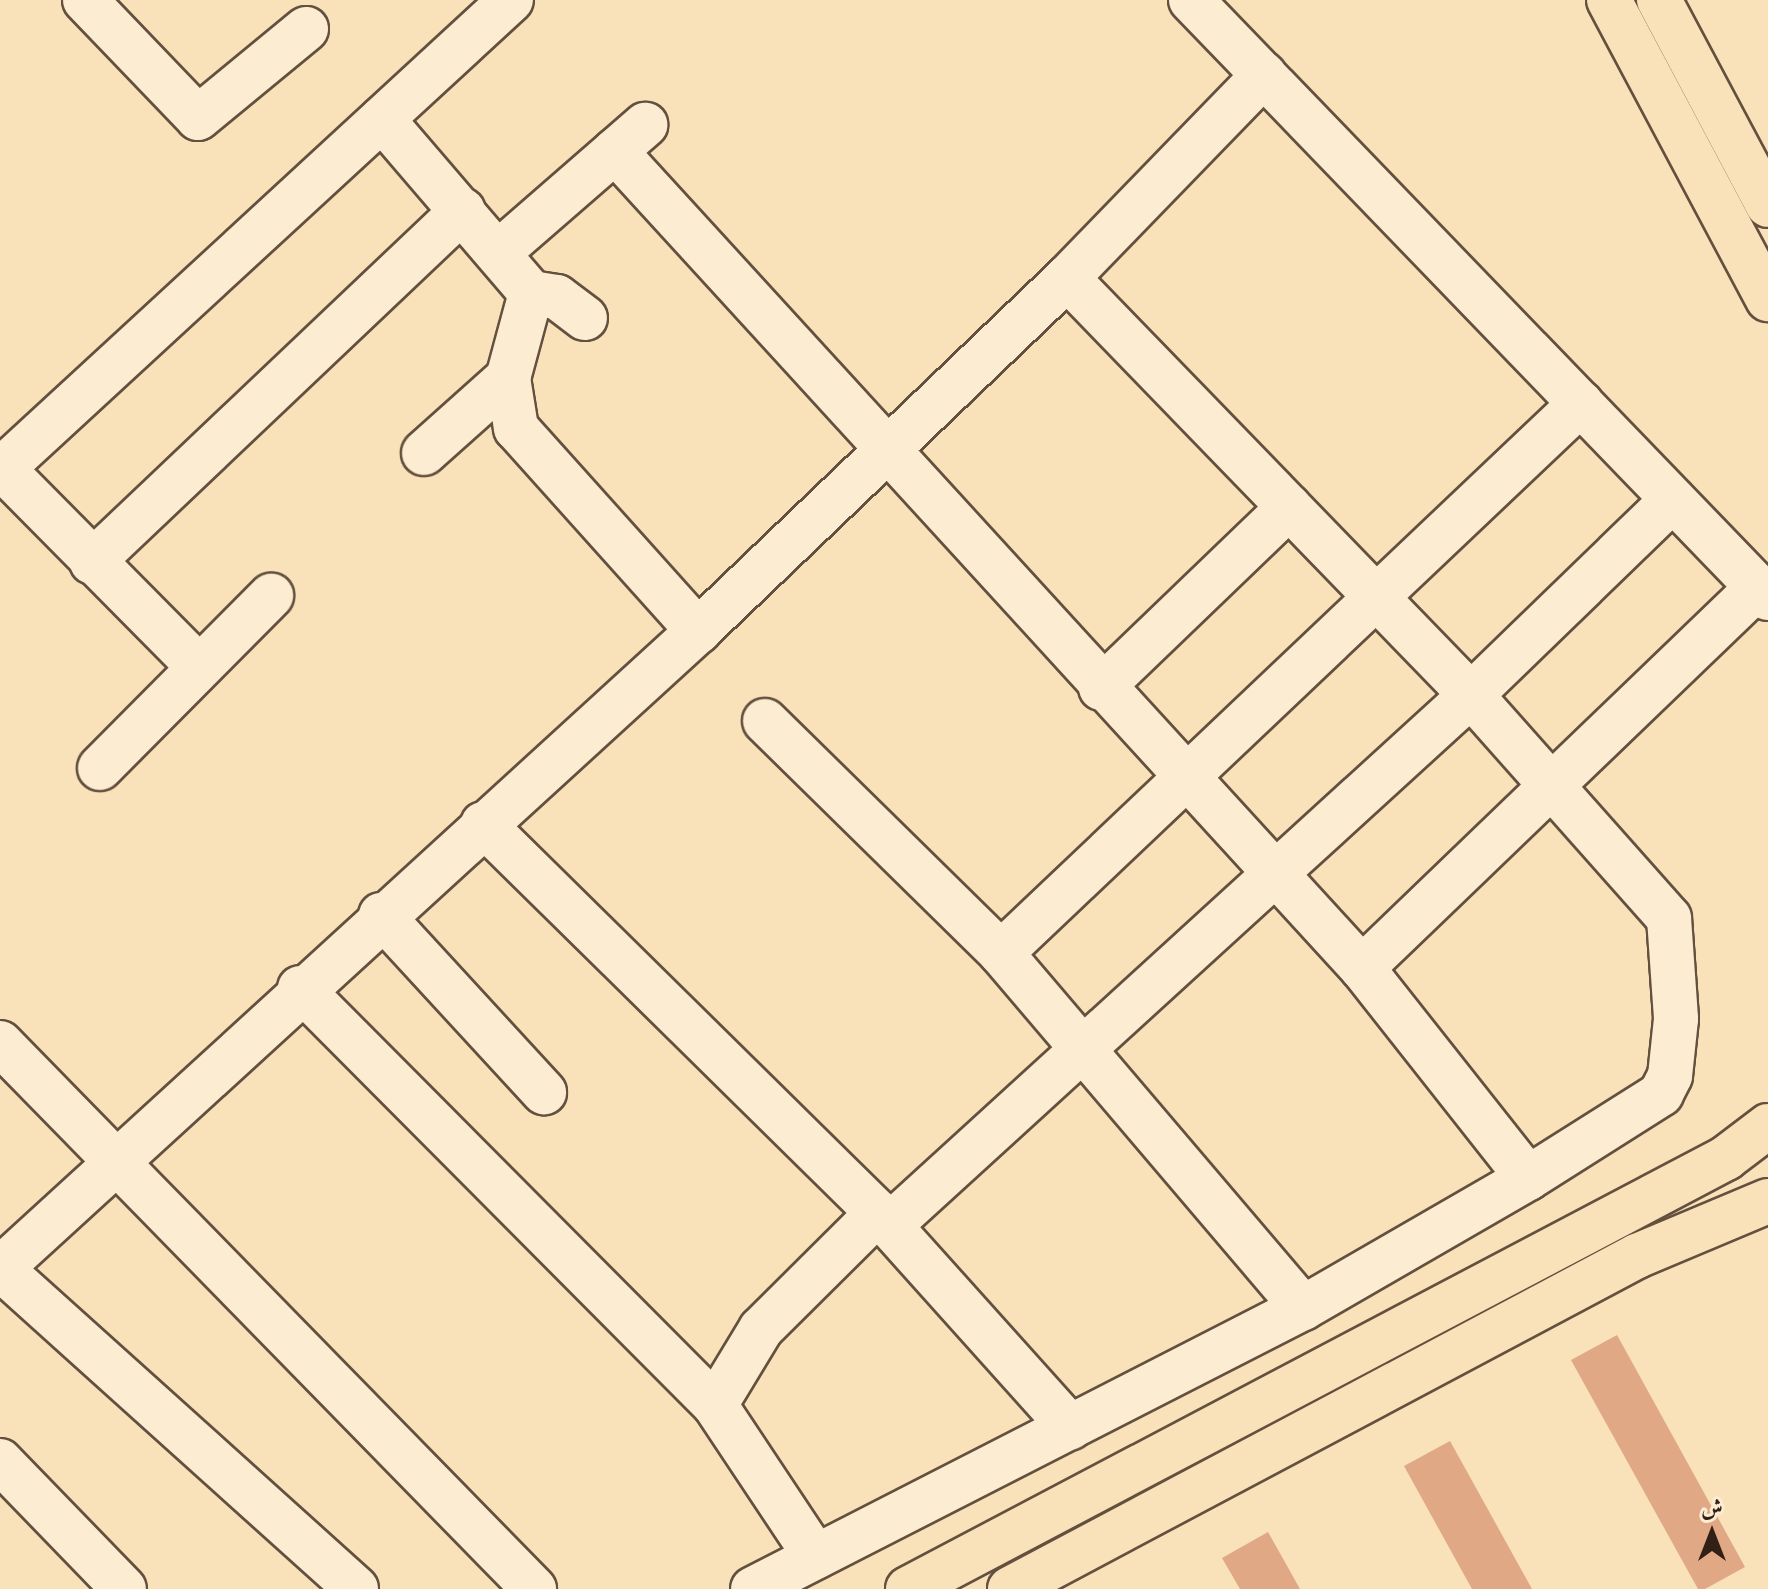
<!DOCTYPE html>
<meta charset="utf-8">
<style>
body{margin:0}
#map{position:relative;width:1768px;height:1589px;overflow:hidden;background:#f9e1ba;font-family:"IM FELL DW Pica",Amiri,serif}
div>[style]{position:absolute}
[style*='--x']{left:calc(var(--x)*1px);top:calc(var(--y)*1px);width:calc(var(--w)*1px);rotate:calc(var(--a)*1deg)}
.building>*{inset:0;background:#e0a884}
.roads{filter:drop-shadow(2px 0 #64503e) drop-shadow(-2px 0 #64503e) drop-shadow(0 2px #64503e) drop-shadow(0 -2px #64503e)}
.minor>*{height:44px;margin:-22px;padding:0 22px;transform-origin:22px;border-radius:22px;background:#fbecd2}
.major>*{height:44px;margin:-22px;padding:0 22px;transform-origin:22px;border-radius:22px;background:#f9e1ba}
span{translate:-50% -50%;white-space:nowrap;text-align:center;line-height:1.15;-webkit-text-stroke:8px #fbecd2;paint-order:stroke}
.north{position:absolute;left:1672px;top:1493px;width:80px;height:80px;-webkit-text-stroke:6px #fbecd2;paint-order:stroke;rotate:0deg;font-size:22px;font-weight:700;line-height:32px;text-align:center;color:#332014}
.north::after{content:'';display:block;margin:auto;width:28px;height:36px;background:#332014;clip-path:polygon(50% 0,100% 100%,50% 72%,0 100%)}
</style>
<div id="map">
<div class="building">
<div style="clip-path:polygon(1617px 1335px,1745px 1567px,1705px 1589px,1698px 1589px,1571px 1360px)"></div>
<div style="clip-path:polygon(1450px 1441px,1532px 1589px,1472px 1589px,1404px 1466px)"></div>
<div style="clip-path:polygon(1268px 1532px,1300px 1589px,1240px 1589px,1222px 1558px)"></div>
</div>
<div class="roads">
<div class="minor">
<div style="--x:85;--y:0;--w:163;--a:46.2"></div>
<div style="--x:198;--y:118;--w:140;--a:-39.5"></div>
<div style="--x:1191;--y:0;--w:831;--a:46.02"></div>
<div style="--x:382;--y:119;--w:229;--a:49.4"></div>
<div style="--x:531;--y:293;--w:88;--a:105.1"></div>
<div style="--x:508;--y:378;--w:51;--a:80.9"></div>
<div style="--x:516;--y:428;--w:273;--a:48.1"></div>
<div style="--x:499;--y:252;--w:194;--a:-41"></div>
<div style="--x:1067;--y:278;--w:581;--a:45.91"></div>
<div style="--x:1471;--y:695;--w:298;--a:48.4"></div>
<div style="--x:1669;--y:918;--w:101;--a:86"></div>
<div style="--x:1676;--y:1019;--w:57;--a:96"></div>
<div style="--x:1670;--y:1076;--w:20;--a:117"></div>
<div style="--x:1661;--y:1094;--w:157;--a:147.7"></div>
<div style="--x:531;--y:293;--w:26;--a:9"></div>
<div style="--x:557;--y:297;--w:35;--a:37"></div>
<div style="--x:424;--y:453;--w:113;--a:-41.8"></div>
<div style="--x:0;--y:466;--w:283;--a:45.3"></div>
<div style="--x:2;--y:469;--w:692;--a:-42.66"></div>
<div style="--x:92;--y:562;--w:511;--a:-43.49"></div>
<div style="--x:1101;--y:688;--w:261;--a:-43.9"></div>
<div style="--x:765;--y:721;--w:331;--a:44.5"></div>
<div style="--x:1001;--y:953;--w:466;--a:49.6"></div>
<div style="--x:100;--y:768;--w:243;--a:-45.2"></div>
<div style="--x:483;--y:824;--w:554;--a:44.56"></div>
<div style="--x:878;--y:1213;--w:288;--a:48.1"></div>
<div style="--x:1070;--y:1427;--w:262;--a:-27.1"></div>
<div style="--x:1303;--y:1308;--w:260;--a:-30"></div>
<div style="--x:1528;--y:1178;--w:268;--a:-128.3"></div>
<div style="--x:1362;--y:968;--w:1107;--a:-132.44"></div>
<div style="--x:381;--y:915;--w:241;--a:47.4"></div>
<div style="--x:1001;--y:953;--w:799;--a:-43.48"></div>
<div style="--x:1362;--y:968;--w:550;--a:-43.89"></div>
<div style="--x:300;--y:988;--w:588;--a:45.14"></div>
<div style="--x:715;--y:1405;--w:182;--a:56.4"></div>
<div style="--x:0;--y:1043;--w:764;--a:45.64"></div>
<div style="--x:890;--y:1225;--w:786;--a:-42.37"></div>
<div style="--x:1471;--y:695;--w:281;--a:-44.1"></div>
<div style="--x:0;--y:1268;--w:479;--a:42"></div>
<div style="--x:0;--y:1269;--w:946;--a:-42.43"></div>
<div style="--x:698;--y:631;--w:511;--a:-43.73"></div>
<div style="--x:1067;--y:278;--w:283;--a:-45.9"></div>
<div style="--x:715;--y:1405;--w:89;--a:-58.8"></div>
<div style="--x:761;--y:1329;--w:165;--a:-44.8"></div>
<div style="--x:0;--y:1461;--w:178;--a:45.9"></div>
<div style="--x:753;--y:1589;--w:356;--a:-27.1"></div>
</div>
<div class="major">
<div style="--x:1609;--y:0;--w:339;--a:62"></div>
<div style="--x:1659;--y:0;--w:232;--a:62"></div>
<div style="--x:908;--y:1589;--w:925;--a:-27.78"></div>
<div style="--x:1726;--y:1158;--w:53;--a:-37.3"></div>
<div style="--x:1010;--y:1589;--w:710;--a:-27.97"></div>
<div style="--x:1637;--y:1256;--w:142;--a:-22.8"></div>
</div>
</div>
<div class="north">ش</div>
</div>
